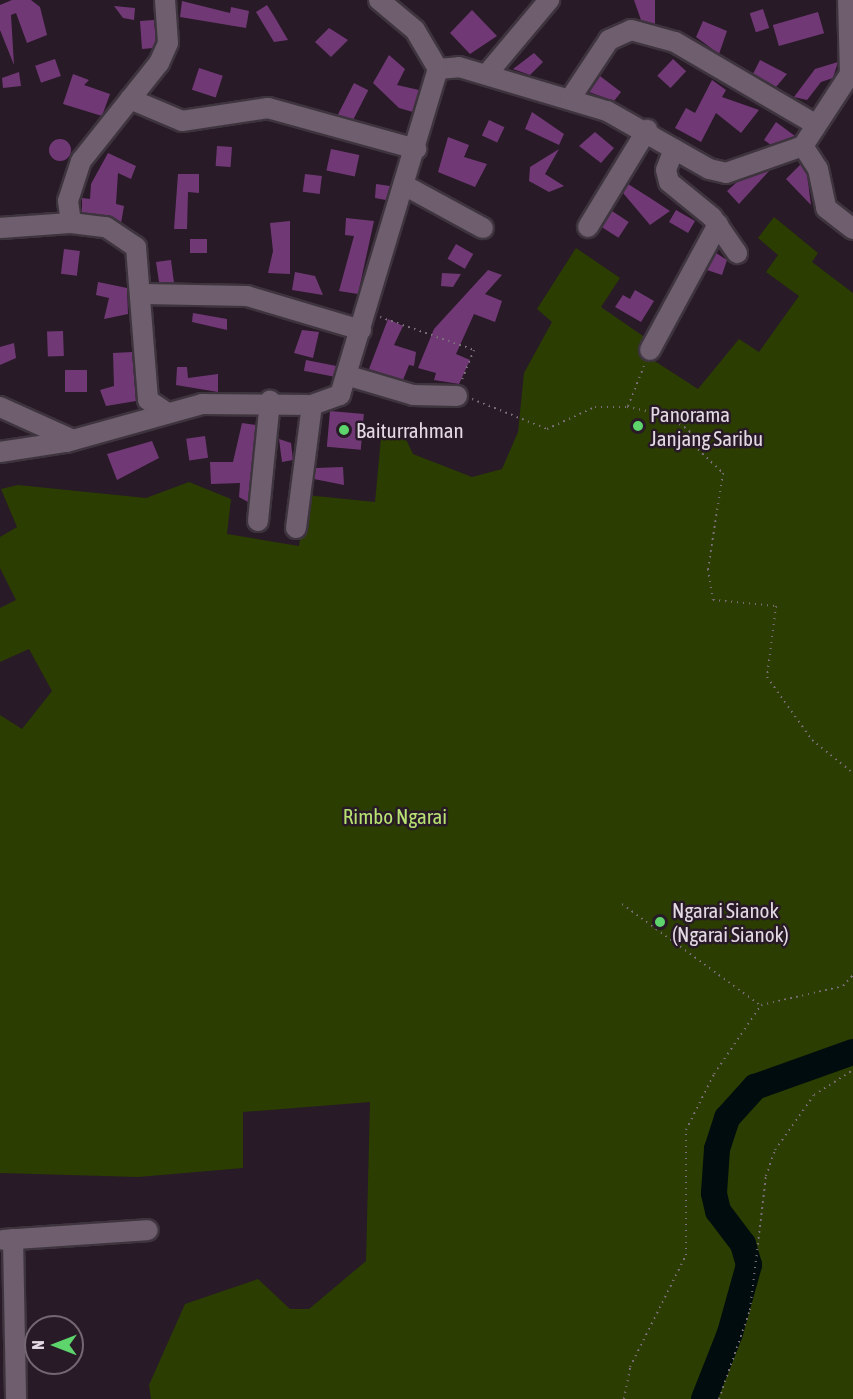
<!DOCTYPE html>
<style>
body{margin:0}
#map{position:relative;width:853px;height:1399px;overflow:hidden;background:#281a27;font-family:"Asap Condensed",sans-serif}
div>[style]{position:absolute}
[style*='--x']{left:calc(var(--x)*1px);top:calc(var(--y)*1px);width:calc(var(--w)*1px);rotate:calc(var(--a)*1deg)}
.green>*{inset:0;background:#2b3d00}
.river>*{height:26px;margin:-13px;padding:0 13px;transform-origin:13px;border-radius:13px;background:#010c0f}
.building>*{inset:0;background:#713876;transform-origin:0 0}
.round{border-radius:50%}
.path>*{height:2px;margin-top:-1px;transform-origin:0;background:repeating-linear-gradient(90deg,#7a6e7a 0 1.5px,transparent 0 6px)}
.roads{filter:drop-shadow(2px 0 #3e343e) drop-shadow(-2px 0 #3e343e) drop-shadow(0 2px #3e343e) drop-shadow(0 -2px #3e343e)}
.minor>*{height:20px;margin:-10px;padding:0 10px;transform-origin:10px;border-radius:10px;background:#6e5e6e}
.dots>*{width:16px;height:16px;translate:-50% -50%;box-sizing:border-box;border:3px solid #281a27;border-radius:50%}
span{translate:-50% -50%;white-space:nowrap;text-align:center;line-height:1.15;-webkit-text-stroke:5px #281a27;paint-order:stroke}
.poi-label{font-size:21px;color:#e3dae3}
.left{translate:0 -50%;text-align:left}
.park-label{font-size:21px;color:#b8e272}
.north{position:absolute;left:24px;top:1315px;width:60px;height:60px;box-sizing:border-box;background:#281a27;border:2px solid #736772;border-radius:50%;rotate:270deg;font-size:16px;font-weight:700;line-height:24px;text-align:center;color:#e3dae3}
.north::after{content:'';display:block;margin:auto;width:21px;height:27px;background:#5dd56c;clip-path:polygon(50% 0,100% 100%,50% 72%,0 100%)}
</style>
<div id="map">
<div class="green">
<div style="clip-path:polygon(774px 217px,818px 253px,812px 262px,853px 293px,853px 1399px,151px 1399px,149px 1385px,185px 1304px,258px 1279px,290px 1309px,309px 1309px,366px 1261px,370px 1102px,243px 1112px,243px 1168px,138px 1177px,0 1173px,0 715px,22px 729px,52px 691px,29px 649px,0 662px,0 608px,16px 600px,0 568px,0 537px,17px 527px,1px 489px,18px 485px,146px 498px,189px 482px,231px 499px,227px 534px,299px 546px,306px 495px,375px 502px,382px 427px,401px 429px,413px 454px,472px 477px,502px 469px,518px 432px,524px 373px,552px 322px,537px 309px,576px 248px,620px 278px,601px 307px,656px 345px,650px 358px,698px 389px,739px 339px,759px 352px,799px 296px,766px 272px,778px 255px,758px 238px)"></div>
</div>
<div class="river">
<div style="--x:704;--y:1399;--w:71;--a:-68.5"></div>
<div style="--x:730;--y:1333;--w:71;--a:-74.4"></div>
<div style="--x:749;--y:1265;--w:22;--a:-106"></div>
<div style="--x:743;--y:1244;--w:41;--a:-127.1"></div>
<div style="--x:718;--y:1211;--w:18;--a:-103"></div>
<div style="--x:714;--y:1193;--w:44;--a:-86.1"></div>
<div style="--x:717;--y:1149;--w:33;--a:-72"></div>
<div style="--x:727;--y:1118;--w:42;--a:-47.9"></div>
<div style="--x:755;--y:1087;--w:104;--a:-19.7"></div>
</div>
<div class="building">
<div style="clip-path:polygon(12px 0,31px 0,40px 7px,47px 35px,27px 43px,16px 13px,11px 15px,14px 65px,0 30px,0 5px)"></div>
<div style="clip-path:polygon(634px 0,655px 0,655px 24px,641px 20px)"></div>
<div style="clip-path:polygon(182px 1px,230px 13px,231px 7px,249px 11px,246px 28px,180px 17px)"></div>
<div style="clip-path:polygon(267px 5px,274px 16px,288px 40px,274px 42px,256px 12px)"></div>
<div style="clip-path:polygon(114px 6px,135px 8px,134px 20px,123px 18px)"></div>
<div style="left:763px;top:9px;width:20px;height:14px;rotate:72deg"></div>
<div style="clip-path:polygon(472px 10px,497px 36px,470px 54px,450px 33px)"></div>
<div style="left:818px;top:12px;width:22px;height:47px;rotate:74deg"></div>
<div style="clip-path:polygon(154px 20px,156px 41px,153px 48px,142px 49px,140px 21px)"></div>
<div style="clip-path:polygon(703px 21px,727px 31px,719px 54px,696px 37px)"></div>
<div style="clip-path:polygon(329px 28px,348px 40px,331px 57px,315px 42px)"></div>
<div style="clip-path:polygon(534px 53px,543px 62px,530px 75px,513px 69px)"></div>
<div style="clip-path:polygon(389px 55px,405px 69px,397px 85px,419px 90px,413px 112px,399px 108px,373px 83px)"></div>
<div style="left:55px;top:59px;width:18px;height:21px;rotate:71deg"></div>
<div style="left:673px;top:59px;width:18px;height:23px;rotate:43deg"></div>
<div style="clip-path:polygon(760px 60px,787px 74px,776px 87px,753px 74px)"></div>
<div style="clip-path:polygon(838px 62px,833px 78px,821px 82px,807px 100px,794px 97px,815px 69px)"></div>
<div style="left:199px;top:68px;width:25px;height:23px;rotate:18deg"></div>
<div style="clip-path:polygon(19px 72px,21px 86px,3px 88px,2px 78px)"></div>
<div style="clip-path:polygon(73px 74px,89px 80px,84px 85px,110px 94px,102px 116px,63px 104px)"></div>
<div style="clip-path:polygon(600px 76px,621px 92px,614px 101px,589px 92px)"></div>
<div style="clip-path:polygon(712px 80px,726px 90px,722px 97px,759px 110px,741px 133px,716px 113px,701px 142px,675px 128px,686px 108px,695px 113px)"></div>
<div style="left:354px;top:83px;width:16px;height:36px;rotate:27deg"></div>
<div style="clip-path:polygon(532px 112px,564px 134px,559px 145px,525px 129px)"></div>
<div style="left:489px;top:120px;width:17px;height:17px;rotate:25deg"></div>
<div style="clip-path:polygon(776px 122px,795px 136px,771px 145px,764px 140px)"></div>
<div style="clip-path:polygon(595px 132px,614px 148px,601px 163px,579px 146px)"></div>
<div style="clip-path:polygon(448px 137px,469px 145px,464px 157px,487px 164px,475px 187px,438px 172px)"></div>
<div class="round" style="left:49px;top:139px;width:22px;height:22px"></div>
<div style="left:217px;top:146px;width:15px;height:20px;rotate:4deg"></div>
<div style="left:331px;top:149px;width:29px;height:22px;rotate:12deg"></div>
<div style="clip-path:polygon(559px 149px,545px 174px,564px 186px,549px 192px,529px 181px,530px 167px)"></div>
<div style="clip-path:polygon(108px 153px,136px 166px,131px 179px,118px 173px,116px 204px,124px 206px,121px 223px,82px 212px,82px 198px,90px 199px,91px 184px)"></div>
<div style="clip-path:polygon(801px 164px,807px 174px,811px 205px,786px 179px)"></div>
<div style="clip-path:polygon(770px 170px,739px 204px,727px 191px,737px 182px)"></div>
<div style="clip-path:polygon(178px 174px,199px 174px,199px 193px,188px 192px,187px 229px,174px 229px)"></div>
<div style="left:305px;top:174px;width:17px;height:18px;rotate:7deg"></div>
<div style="clip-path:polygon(376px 184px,390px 186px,386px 200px,375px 198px)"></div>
<div style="clip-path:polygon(628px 184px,647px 196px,670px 211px,650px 225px,623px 193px)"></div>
<div style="left:676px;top:210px;width:22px;height:14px;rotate:30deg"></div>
<div style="left:612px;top:211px;width:20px;height:19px;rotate:33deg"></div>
<div style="clip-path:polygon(346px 218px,374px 221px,358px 294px,339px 291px,354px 236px,345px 235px)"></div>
<div style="clip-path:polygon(290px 221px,290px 274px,268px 273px,273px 251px,270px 223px)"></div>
<div style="left:190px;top:239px;width:17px;height:14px"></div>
<div style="left:456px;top:244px;width:20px;height:17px;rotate:30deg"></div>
<div style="left:64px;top:249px;width:16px;height:25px;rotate:7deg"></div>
<div style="clip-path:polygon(716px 253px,727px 260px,722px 275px,707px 270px)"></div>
<div style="clip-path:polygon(171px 260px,174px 283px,159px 282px,156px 262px)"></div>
<div style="clip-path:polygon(488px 270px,502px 275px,485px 294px,502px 301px,495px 322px,474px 314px,456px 354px,470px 360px,459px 384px,434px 380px,436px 373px,418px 368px,434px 329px)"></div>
<div style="clip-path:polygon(295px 272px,315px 276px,323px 295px,292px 290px)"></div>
<div style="clip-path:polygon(442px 273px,461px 274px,453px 287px,441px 286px)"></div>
<div style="clip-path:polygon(98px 282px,127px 288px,128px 314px,104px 319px,109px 298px,96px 295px)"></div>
<div style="clip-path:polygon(635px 290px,654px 301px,641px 322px,615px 307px,623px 295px,630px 299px)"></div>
<div style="clip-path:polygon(193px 313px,227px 319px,227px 330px,192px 322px)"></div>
<div style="clip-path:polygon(388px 319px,403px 326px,394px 345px,416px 352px,414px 366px,409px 365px,403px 380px,369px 369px)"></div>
<div style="clip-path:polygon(302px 330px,319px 332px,313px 358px,294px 353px)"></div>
<div style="left:63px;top:331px;width:25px;height:16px;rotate:88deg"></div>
<div style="clip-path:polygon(14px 343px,16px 358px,0 365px,0 347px)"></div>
<div style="clip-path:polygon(132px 352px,136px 401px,106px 406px,100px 390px,114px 386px,113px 353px)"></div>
<div style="left:306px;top:360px;width:31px;height:11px;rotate:11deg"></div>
<div style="clip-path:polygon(177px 367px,187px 367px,188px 378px,218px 374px,218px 392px,176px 385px)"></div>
<div style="left:87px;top:370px;width:22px;height:22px;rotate:90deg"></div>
<div style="left:330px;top:411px;width:34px;height:36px;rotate:5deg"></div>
<div style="clip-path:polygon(242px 423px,256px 425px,248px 502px,239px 497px,240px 483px,211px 484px,210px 462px,233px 462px)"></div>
<div style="left:205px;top:436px;width:22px;height:19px;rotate:82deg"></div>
<div style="clip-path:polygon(279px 439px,291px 443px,293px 460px,282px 462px)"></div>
<div style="clip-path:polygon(152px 441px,159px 458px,117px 480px,107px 454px)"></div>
<div style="clip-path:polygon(343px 467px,344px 485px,314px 479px,316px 468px)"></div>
</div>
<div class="path">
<div style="--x:380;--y:317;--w:100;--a:19.3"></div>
<div style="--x:474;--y:350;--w:32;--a:112"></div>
<div style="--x:472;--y:399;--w:81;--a:21.8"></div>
<div style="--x:547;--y:429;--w:53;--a:-24.6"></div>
<div style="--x:595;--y:407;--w:32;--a:0"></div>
<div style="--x:627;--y:407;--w:38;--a:11"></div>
<div style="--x:664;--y:414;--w:31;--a:33"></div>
<div style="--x:690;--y:431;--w:8;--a:130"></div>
<div style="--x:685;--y:437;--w:52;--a:43.5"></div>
<div style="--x:723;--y:473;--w:97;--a:98.9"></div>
<div style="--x:708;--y:569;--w:31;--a:81"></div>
<div style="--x:713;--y:600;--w:63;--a:5.4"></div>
<div style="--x:776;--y:606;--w:72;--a:97.2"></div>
<div style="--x:767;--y:677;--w:77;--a:54.5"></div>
<div style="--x:812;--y:740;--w:53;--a:38.8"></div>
<div style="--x:628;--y:406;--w:43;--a:-68.2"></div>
<div style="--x:622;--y:904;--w:171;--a:36.2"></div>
<div style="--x:624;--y:1399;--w:33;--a:-79"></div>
<div style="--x:630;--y:1367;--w:125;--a:-63.4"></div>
<div style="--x:686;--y:1255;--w:125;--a:-90"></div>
<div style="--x:686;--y:1130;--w:63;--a:-63.4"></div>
<div style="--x:714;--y:1074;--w:83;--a:-55.7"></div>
<div style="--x:761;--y:1005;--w:84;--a:-13"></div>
<div style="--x:843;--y:986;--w:15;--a:-48"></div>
<div style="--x:719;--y:1399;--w:94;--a:-70.8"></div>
<div style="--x:750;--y:1310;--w:135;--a:-83.2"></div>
<div style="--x:766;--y:1176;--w:28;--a:-71"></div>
<div style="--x:775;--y:1150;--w:67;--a:-54.7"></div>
<div style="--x:814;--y:1095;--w:46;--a:-32.7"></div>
</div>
<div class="roads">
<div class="minor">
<div style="--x:165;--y:0;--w:43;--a:86"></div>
<div style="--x:168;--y:43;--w:22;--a:114"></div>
<div style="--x:159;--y:63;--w:125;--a:128.5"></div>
<div style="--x:81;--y:161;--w:42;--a:108"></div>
<div style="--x:68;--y:201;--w:22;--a:82"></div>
<div style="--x:71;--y:223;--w:35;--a:7"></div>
<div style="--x:106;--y:227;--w:36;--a:34"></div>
<div style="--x:136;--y:247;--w:153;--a:85.5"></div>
<div style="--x:148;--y:400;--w:23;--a:34"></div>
<div style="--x:438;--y:69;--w:21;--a:-5"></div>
<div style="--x:459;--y:67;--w:154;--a:16.6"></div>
<div style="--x:607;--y:111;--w:117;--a:29.6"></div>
<div style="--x:709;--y:169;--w:17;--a:13"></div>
<div style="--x:726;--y:173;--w:82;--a:-19.3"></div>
<div style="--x:803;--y:146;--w:86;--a:-56.9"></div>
<div style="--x:850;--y:74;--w:74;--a:-91.5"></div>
<div style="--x:487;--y:74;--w:97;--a:-50"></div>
<div style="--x:130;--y:99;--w:56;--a:22.9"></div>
<div style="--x:182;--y:121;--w:87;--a:-8.6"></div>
<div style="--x:268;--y:108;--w:154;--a:15.5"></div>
<div style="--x:570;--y:99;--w:71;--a:-56.5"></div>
<div style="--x:609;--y:40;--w:24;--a:-24"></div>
<div style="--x:631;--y:30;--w:46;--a:15.3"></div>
<div style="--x:675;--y:42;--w:162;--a:30.4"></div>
<div style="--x:803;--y:146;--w:27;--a:57"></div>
<div style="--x:818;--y:169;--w:40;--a:78"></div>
<div style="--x:826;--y:208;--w:34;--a:38"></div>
<div style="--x:674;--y:149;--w:22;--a:111"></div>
<div style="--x:666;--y:170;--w:12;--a:76"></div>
<div style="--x:669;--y:182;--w:55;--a:39.1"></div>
<div style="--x:712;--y:217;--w:44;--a:55.2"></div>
<div style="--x:404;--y:185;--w:90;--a:28.6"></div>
<div style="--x:588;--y:227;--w:114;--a:-58.7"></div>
<div style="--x:0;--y:228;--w:71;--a:-4"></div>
<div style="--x:144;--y:294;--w:103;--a:1.1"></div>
<div style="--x:247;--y:296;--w:119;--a:16.6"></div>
<div style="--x:650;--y:350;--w:143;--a:-61.6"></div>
<div style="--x:349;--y:376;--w:67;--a:16.5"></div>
<div style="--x:413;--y:395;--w:44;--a:1.3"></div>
<div style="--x:0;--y:407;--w:80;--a:24.3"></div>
<div style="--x:0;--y:452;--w:67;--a:-8.6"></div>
<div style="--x:66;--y:442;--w:141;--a:-15.6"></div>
<div style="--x:202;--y:404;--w:110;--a:0.5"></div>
<div style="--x:312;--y:405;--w:30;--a:-20"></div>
<div style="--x:340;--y:395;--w:340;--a:-73.3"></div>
<div style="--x:438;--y:69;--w:45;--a:-120.5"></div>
<div style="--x:415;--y:30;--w:47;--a:-140.2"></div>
<div style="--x:258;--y:521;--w:121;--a:-84.3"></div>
<div style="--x:296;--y:528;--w:124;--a:-82.6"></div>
<div style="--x:13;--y:1239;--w:160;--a:88.9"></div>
<div style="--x:3;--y:1240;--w:145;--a:-3.9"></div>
</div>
</div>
<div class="dots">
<div style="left:638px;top:426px;background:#5dd56c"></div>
<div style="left:344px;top:430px;background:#5dd56c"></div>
<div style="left:660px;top:922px;background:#5dd56c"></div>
</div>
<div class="poi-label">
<span class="left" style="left:650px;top:426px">Panorama<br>Janjang Saribu</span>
<span class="left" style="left:356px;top:430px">Baiturrahman</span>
<span class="left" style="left:672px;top:922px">Ngarai Sianok<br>(Ngarai Sianok)</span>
</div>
<div class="park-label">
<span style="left:395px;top:816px">Rimbo Ngarai</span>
</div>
<div class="north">N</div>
</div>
